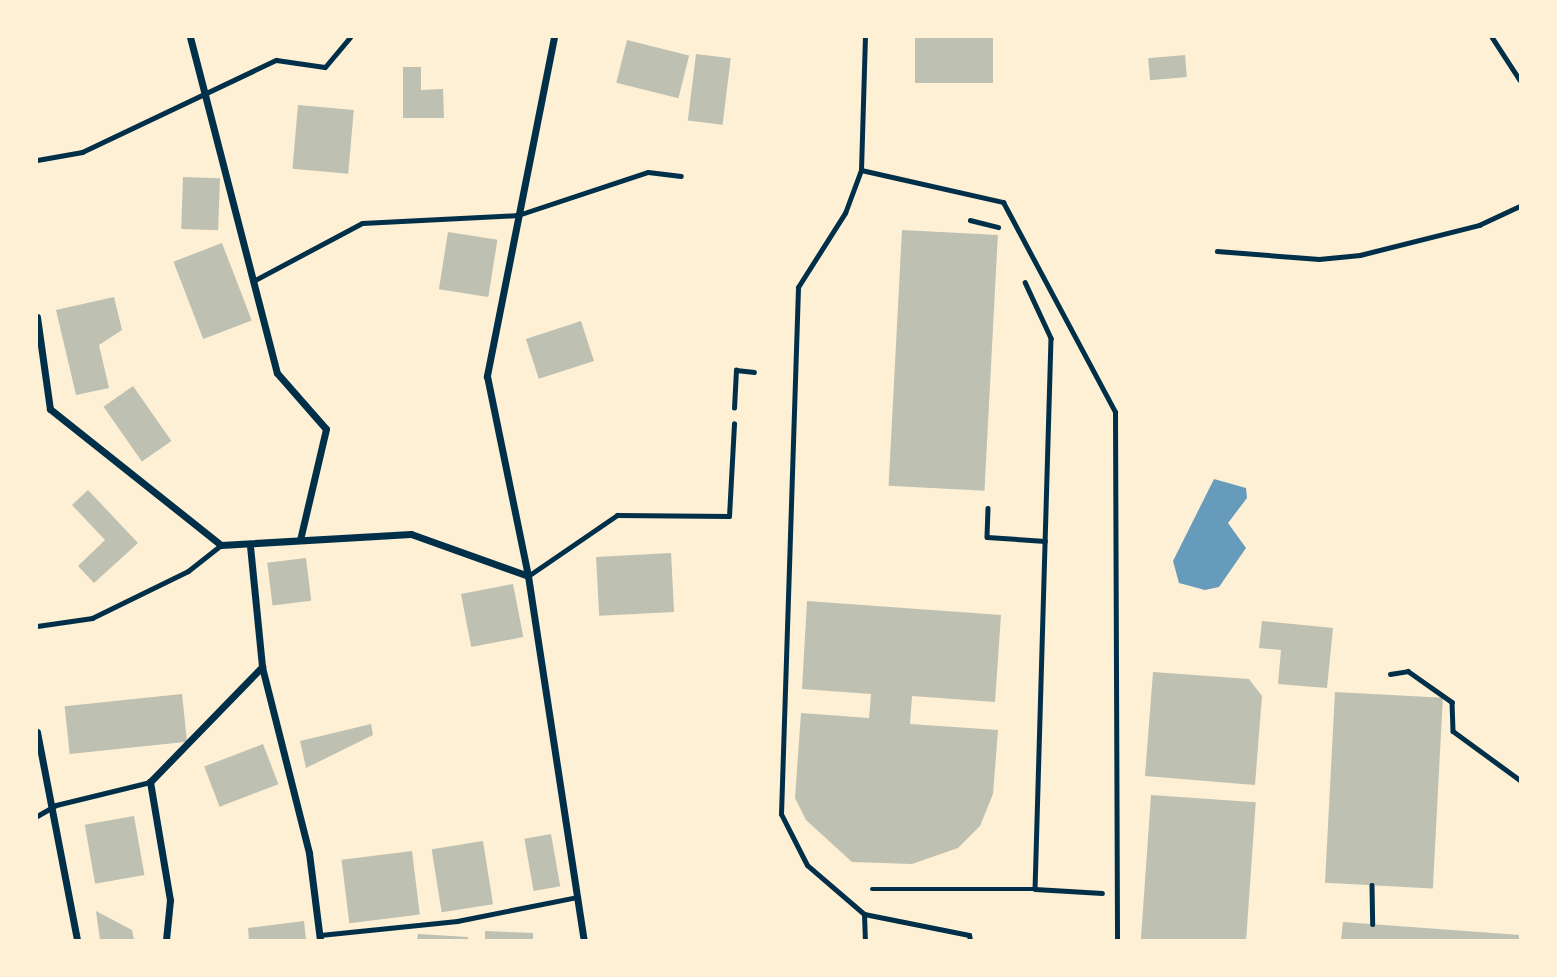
<!DOCTYPE html>
<style>
body{margin:0}
#map{position:relative;width:1557px;height:977px;overflow:hidden;background:#fdf0d5;font-family:"IBM Plex Sans",sans-serif}
div>[style]{position:absolute}
[style*='--x']{left:calc(var(--x)*1px);top:calc(var(--y)*1px);width:calc(var(--w)*1px);rotate:calc(var(--a)*1deg)}
.water>*{inset:0;background:#669bbc}
.building>*{inset:0;background:#bec0b2;transform-origin:0 0}
.path>*{height:4.5px;margin:-2.25px;padding:0 2.25px;transform-origin:2.25px;border-radius:2.25px;background:#003049}
.service>*{height:5px;margin:-2.5px;padding:0 2.5px;transform-origin:2.5px;border-radius:2.5px;background:#003049}
.minor>*{height:7px;margin:-3.5px;padding:0 3.5px;transform-origin:3.5px;border-radius:3.5px;background:#003049}
span{translate:-50% -50%;white-space:nowrap;text-align:center;line-height:1.15;-webkit-text-stroke:5px #fdf0d5;paint-order:stroke}
.frame{position:absolute;inset:0;border:38px solid #fdf0d5;pointer-events:none}
</style>
<div id="map">
<div class="water">
<div style="clip-path:polygon(1214px 479px,1246px 488px,1247px 498px,1228px 523px,1246px 548px,1219px 587px,1205px 590px,1179px 583px,1173px 561px)"></div>
</div>
<div class="building">
<div style="left:915px;top:37px;width:78px;height:46px"></div>
<div style="left:627px;top:40px;width:64px;height:44px;rotate:14deg"></div>
<div style="left:696px;top:54px;width:35px;height:67px;rotate:7deg"></div>
<div style="left:1185px;top:55px;width:22px;height:37px;rotate:85deg"></div>
<div style="clip-path:polygon(403px 67px,421px 67px,421px 90px,443px 89px,444px 118px,403px 118px)"></div>
<div style="left:298px;top:105px;width:56px;height:64px;rotate:5deg"></div>
<div style="left:183px;top:177px;width:37px;height:52px;rotate:2deg"></div>
<div style="left:902px;top:230px;width:96px;height:256px;rotate:3deg"></div>
<div style="left:448px;top:232px;width:50px;height:58px;rotate:9deg"></div>
<div style="left:222px;top:243px;width:83px;height:52px;rotate:69deg"></div>
<div style="clip-path:polygon(114px 297px,122px 330px,99px 345px,109px 388px,76px 395px,56px 310px)"></div>
<div style="left:581px;top:321px;width:42px;height:58px;rotate:72deg"></div>
<div style="left:133px;top:386px;width:67px;height:36px;rotate:55deg"></div>
<div style="clip-path:polygon(88px 490px,138px 543px,94px 583px,78px 566px,105px 540px,72px 505px)"></div>
<div style="left:671px;top:553px;width:59px;height:75px;rotate:87deg"></div>
<div style="left:306px;top:558px;width:43px;height:39px;rotate:83deg"></div>
<div style="left:513px;top:584px;width:54px;height:53px;rotate:79deg"></div>
<div style="clip-path:polygon(807px 601px,1001px 615px,995px 702px,912px 696px,910px 724px,998px 730px,993px 794px,980px 826px,958px 848px,912px 864px,852px 862px,806px 820px,795px 798px,801px 713px,869px 718px,871px 694px,802px 689px)"></div>
<div style="clip-path:polygon(1262px 621px,1333px 628px,1327px 688px,1278px 684px,1281px 650px,1259px 648px)"></div>
<div style="clip-path:polygon(1153px 672px,1249px 679px,1262px 696px,1255px 785px,1145px 776px)"></div>
<div style="left:1335px;top:692px;width:108px;height:191px;rotate:3deg"></div>
<div style="left:182px;top:694px;width:48px;height:118px;rotate:84deg"></div>
<div style="clip-path:polygon(371px 724px,373px 735px,306px 768px,300px 741px)"></div>
<div style="left:263px;top:744px;width:43px;height:63px;rotate:69deg"></div>
<div style="left:1151px;top:795px;width:105px;height:145px;rotate:4deg"></div>
<div style="left:134px;top:816px;width:60px;height:50px;rotate:80deg"></div>
<div style="left:551px;top:834px;width:53px;height:27px;rotate:80deg"></div>
<div style="left:483px;top:841px;width:64px;height:52px;rotate:81deg"></div>
<div style="left:412px;top:851px;width:64px;height:71px;rotate:83deg"></div>
<div style="clip-path:polygon(96px 911px,132px 930px,134px 940px,100px 940px)"></div>
<div style="clip-path:polygon(304px 921px,306px 940px,249px 940px,248px 928px)"></div>
<div style="clip-path:polygon(1343px 922px,1520px 935px,1520px 940px,1341px 940px)"></div>
<div style="clip-path:polygon(485px 931px,533px 933px,533px 940px,485px 940px)"></div>
<div style="clip-path:polygon(418px 934px,468px 937px,468px 940px,417px 940px)"></div>
</div>
<div class="path">
<div style="--x:1492;--y:37;--w:51;--a:56.9"></div>
<div style="--x:970;--y:220;--w:29;--a:14"></div>
<div style="--x:1217;--y:251;--w:102;--a:4.5"></div>
<div style="--x:1319;--y:259;--w:41;--a:-5.6"></div>
<div style="--x:1360;--y:255;--w:123;--a:-14.1"></div>
<div style="--x:1479;--y:225;--w:45;--a:-24.9"></div>
<div style="--x:1025;--y:282;--w:62;--a:65.1"></div>
<div style="--x:1051;--y:338;--w:551;--a:91.66"></div>
<div style="--x:1035;--y:889;--w:67;--a:3.4"></div>
<div style="--x:734;--y:408;--w:38;--a:-87"></div>
<div style="--x:736;--y:370;--w:18;--a:6"></div>
<div style="--x:988;--y:508;--w:29;--a:92"></div>
<div style="--x:987;--y:537;--w:58;--a:3.9"></div>
<div style="--x:1390;--y:674;--w:18;--a:-9"></div>
<div style="--x:1408;--y:671;--w:54;--a:35.2"></div>
<div style="--x:1452;--y:702;--w:29;--a:88"></div>
<div style="--x:1453;--y:731;--w:83;--a:36.2"></div>
<div style="--x:1372;--y:885;--w:39;--a:89"></div>
<div style="--x:872;--y:889;--w:163;--a:0"></div>
</div>
<div class="service">
<div style="--x:37;--y:160;--w:46;--a:-10.1"></div>
<div style="--x:82;--y:152;--w:215;--a:-25.4"></div>
<div style="--x:276;--y:60;--w:49;--a:8.1"></div>
<div style="--x:325;--y:67;--w:39;--a:-50"></div>
<div style="--x:861;--y:170;--w:133;--a:-88.3"></div>
<div style="--x:253;--y:281;--w:123;--a:-28"></div>
<div style="--x:362;--y:223;--w:156;--a:-2.9"></div>
<div style="--x:518;--y:215;--w:137;--a:-18.3"></div>
<div style="--x:648;--y:172;--w:33;--a:7"></div>
<div style="--x:528;--y:576;--w:108;--a:-34.4"></div>
<div style="--x:617;--y:515;--w:112;--a:0.5"></div>
<div style="--x:729;--y:516;--w:93;--a:-86.9"></div>
<div style="--x:37;--y:626;--w:56;--a:-8.3"></div>
<div style="--x:92;--y:618;--w:107;--a:-26.1"></div>
<div style="--x:188;--y:571;--w:42;--a:-38.2"></div>
<div style="--x:37;--y:816;--w:22;--a:-30"></div>
<div style="--x:56;--y:805;--w:97;--a:-13.7"></div>
<div style="--x:864;--y:914;--w:26;--a:88"></div>
<div style="--x:320;--y:935;--w:138;--a:-5.8"></div>
<div style="--x:457;--y:921;--w:122;--a:-11.3"></div>
<div style="--x:970;--y:940;--w:5;--a:-101"></div>
<div style="--x:969;--y:935;--w:107;--a:-168.7"></div>
<div style="--x:864;--y:914;--w:75;--a:-139.3"></div>
<div style="--x:807;--y:865;--w:57;--a:-117"></div>
<div style="--x:781;--y:814;--w:527;--a:-88.15"></div>
<div style="--x:798;--y:287;--w:88;--a:-57.6"></div>
<div style="--x:845;--y:213;--w:46;--a:-69.6"></div>
<div style="--x:861;--y:170;--w:146;--a:12.7"></div>
<div style="--x:1003;--y:202;--w:238;--a:61.9"></div>
<div style="--x:1115;--y:412;--w:528;--a:89.78"></div>
</div>
<div class="minor">
<div style="--x:190;--y:37;--w:347;--a:75.5"></div>
<div style="--x:277;--y:373;--w:74;--a:48.8"></div>
<div style="--x:326;--y:429;--w:114;--a:103.2"></div>
<div style="--x:554;--y:37;--w:346;--a:101.2"></div>
<div style="--x:487;--y:376;--w:204;--a:78.4"></div>
<div style="--x:528;--y:576;--w:368;--a:81.3"></div>
<div style="--x:37;--y:317;--w:93;--a:82"></div>
<div style="--x:50;--y:409;--w:218;--a:38.5"></div>
<div style="--x:221;--y:545;--w:190;--a:-3.3"></div>
<div style="--x:411;--y:534;--w:124;--a:19.7"></div>
<div style="--x:250;--y:546;--w:122;--a:84.3"></div>
<div style="--x:262;--y:667;--w:192;--a:75.8"></div>
<div style="--x:309;--y:853;--w:88;--a:82.8"></div>
<div style="--x:37;--y:732;--w:212;--a:79.1"></div>
<div style="--x:166;--y:940;--w:40;--a:-84.3"></div>
<div style="--x:170;--y:900;--w:120;--a:-99.6"></div>
<div style="--x:150;--y:782;--w:161;--a:-45.8"></div>
</div>
<div class="frame"></div>
</div>
